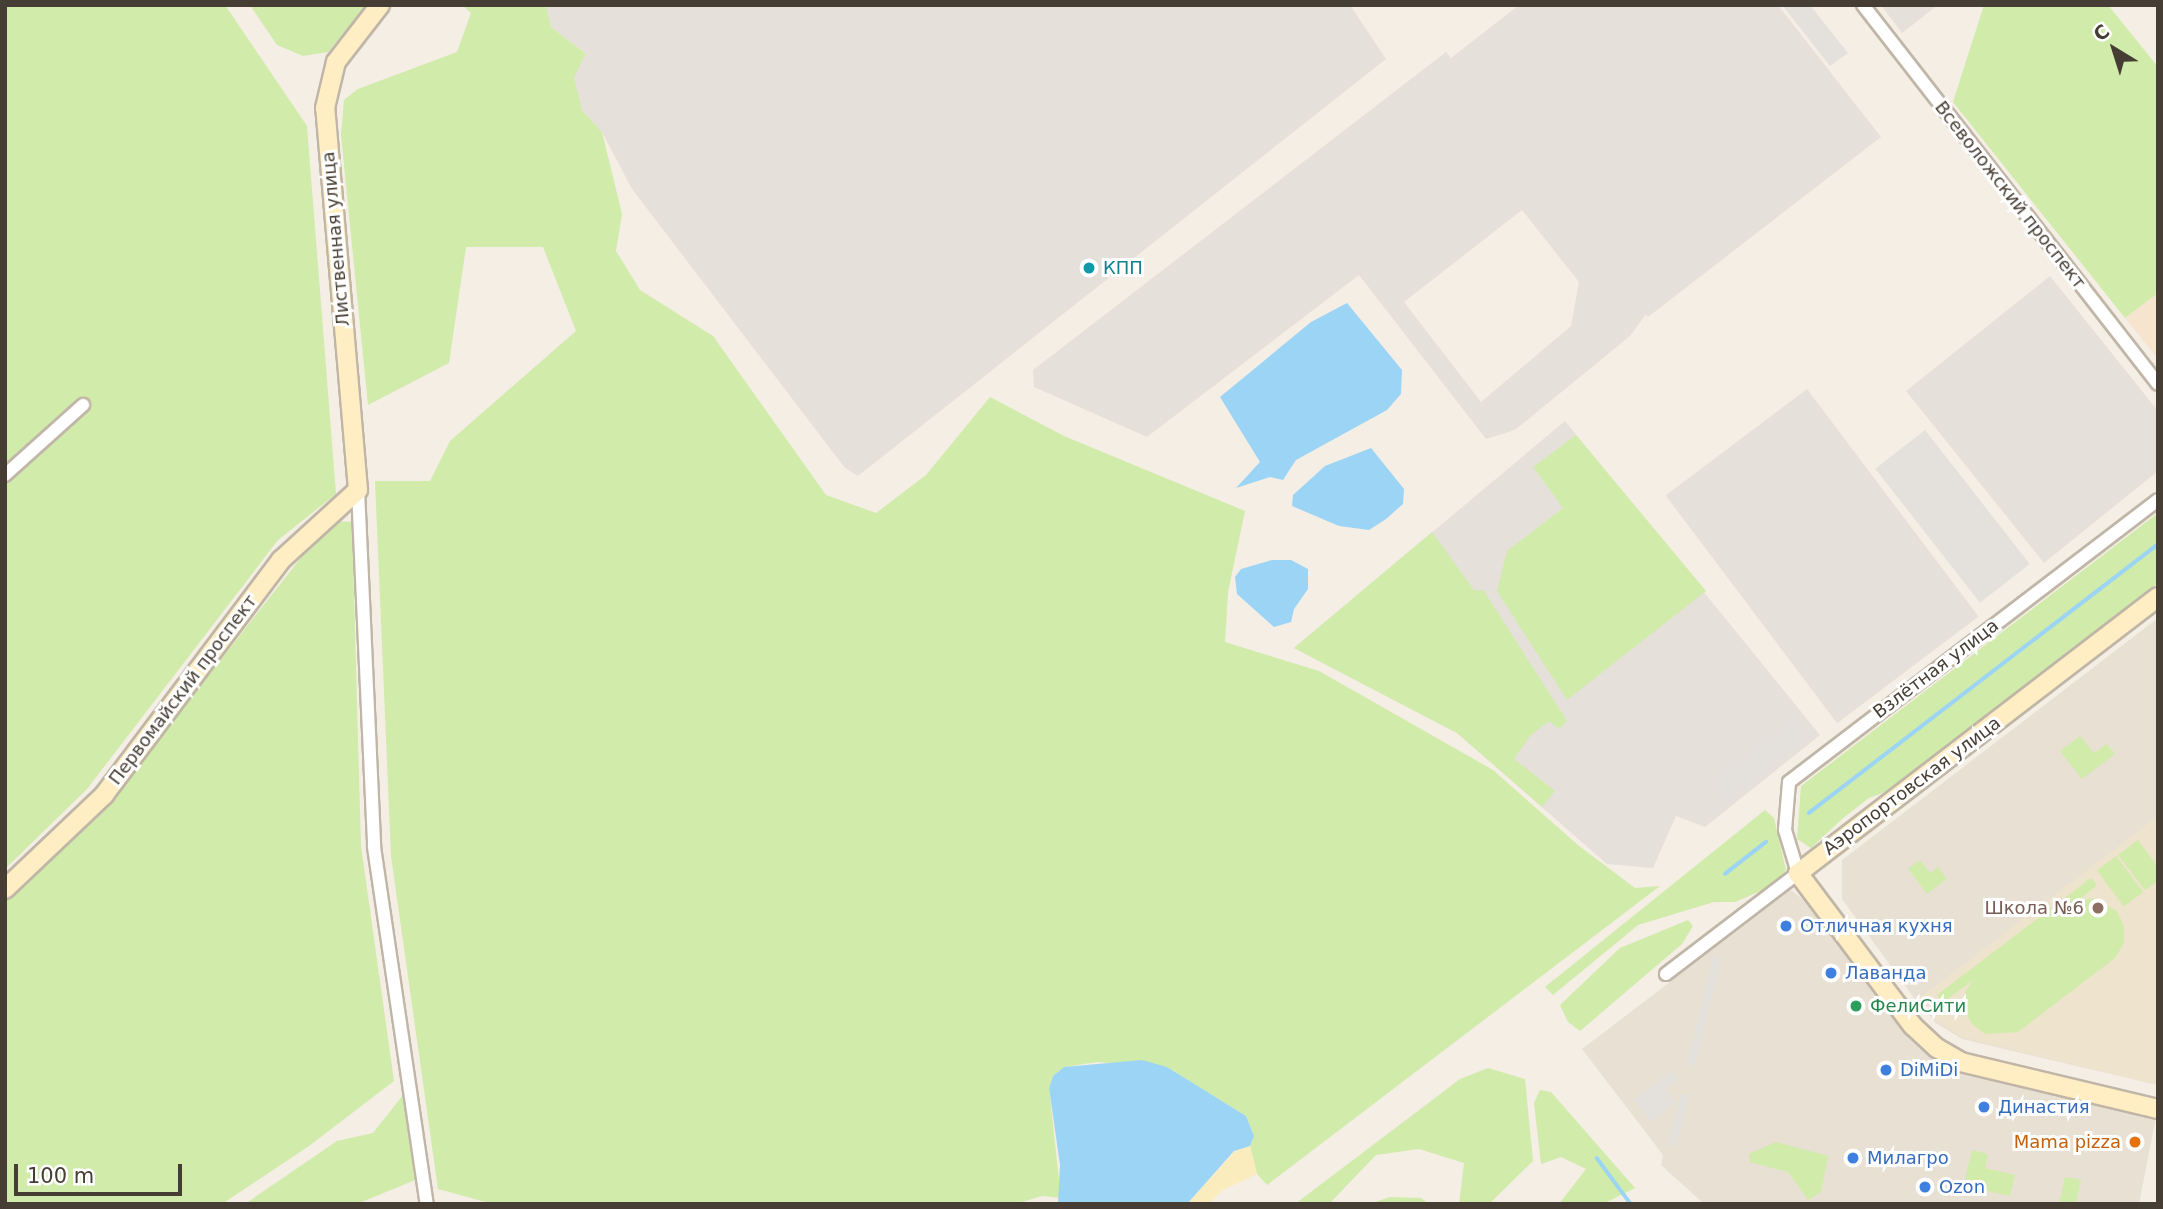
<!DOCTYPE html>
<meta charset="utf-8">
<style>
body{margin:0}
#map{position:relative;width:2163px;height:1209px;overflow:hidden;background:#f4eee5;font-family:"DejaVu Sans",sans-serif}
div>[style]{position:absolute}
[style*='--x']{left:calc(var(--x)*1px);top:calc(var(--y)*1px);width:calc(var(--w)*1px);rotate:calc(var(--a)*1deg)}
.residential>*{inset:0;background:#e8e0d2}
.commercial>*{inset:0;background:#f7e4ce}
.industrial>*{inset:0;background:#e6e0da;transform-origin:0 0}
.education>*{inset:0;background:#eee3cd}
.green>*{inset:0;background:#d0ebaa;transform-origin:0 0}
.sand>*{inset:0;background:#fbecbd}
.parking>*{inset:0;background:#e4e1dd;transform-origin:0 0}
.water>*{inset:0;background:#9cd4f5}
.stream>*{height:3.5px;margin:-1.75px;padding:0 1.75px;transform-origin:1.75px;border-radius:1.75px;background:#9cd4f5}
.roads{filter:drop-shadow(2px 0 #c0b6a7) drop-shadow(-2px 0 #c0b6a7) drop-shadow(0 2px #c0b6a7) drop-shadow(0 -2px #c0b6a7)}
.street>*{height:12px;margin:-6px;padding:0 6px;transform-origin:6px;border-radius:6px;background:#fff}
.secondary>*{height:18px;margin:-9px;padding:0 9px;transform-origin:9px;border-radius:9px;background:#ffeec3}
.dots>*{width:19px;height:19px;translate:-50% -50%;box-sizing:border-box;border:4px solid #fff;border-radius:50%}
span{translate:-50% -50%;white-space:nowrap;text-align:center;line-height:1.15;-webkit-text-stroke:6px #fff;paint-order:stroke}
.street-label{font-size:18px;color:#463e34}
.culture-label{font-size:18px;color:#0d838f}
.left{translate:0 -50%;text-align:left}
.education-label{font-size:18px;color:#785e54}
.right{translate:-100% -50%;text-align:right}
.shop-label{font-size:18px;color:#366cbe}
.leisure-label{font-size:18px;color:#27864d}
.food-label{font-size:18px;color:#c56008}
.frame{position:absolute;inset:0;border:7px solid #463e34;pointer-events:none}
.north{position:absolute;left:2079px;top:14px;width:70px;height:70px;-webkit-text-stroke:5px #fff;paint-order:stroke;rotate:322deg;font-size:19px;font-weight:700;line-height:28px;text-align:center;color:#463e34}
.north::after{content:'';display:block;margin:auto;width:24px;height:32px;background:#463e34;clip-path:polygon(50% 0,100% 100%,50% 72%,0 100%)}
.scale{position:absolute;left:14px;top:1164px;width:168px;height:32px;box-sizing:border-box;border:4px solid #463e34;border-top:0;padding-left:9px;font-size:21px;line-height:24px;white-space:nowrap;color:#463e34;-webkit-text-stroke:5px #fff;paint-order:stroke}
</style>
<div id="map">
<div class="residential">
<div style="clip-path:polygon(2158px 618px,2158px 1085px,1962px 1039px,1936px 1023px,1917px 1002px,1842px 899px,1842px 860px)"></div>
<div style="clip-path:polygon(1791px 890px,1817px 911px,1924px 1047px,2156px 1117px,2139px 1204px,1704px 1204px,1661px 1165px,1663px 1155px,1582px 1049px)"></div>
</div>
<div class="commercial">
<div style="clip-path:polygon(2158px 293px,2158px 359px,2125px 318px)"></div>
</div>
<div class="industrial">
<div style="clip-path:polygon(546px 5px,1350px 5px,1386px 59px,858px 476px,845px 468px,632px 189px,602px 132px,582px 110px,573px 76px,586px 54px,551px 27px)"></div>
<div style="clip-path:polygon(evenodd,1519px 5px,1778px 5px,1881px 137px,1648px 317px,1646px 314px,1630px 336px,1515px 430px,1486px 439px,1359px 275px,1147px 437px,1034px 387px,1033px 370px,1446px 52px,1451px 58px,1519px 5px,1522px 210px,1579px 282px,1571px 326px,1481px 402px,1404px 302px,1522px 210px)"></div>
<div style="clip-path:polygon(1881px 5px,1938px 5px,1902px 33px)"></div>
<div style="clip-path:polygon(2050px 276px,2158px 411px,2158px 471px,2044px 563px,1906px 391px)"></div>
<div style="left:1807px;top:389px;width:285px;height:177px;rotate:53deg"></div>
<div style="clip-path:polygon(1565px 421px,1820px 735px,1705px 827px,1676px 816px,1653px 868px,1607px 864px,1457px 733px,1294px 648px)"></div>
</div>
<div class="education">
<div style="clip-path:polygon(2158px 816px,2158px 1080px,2153px 1084px,1962px 1037px,1937px 1021px,1917px 1000px)"></div>
</div>
<div class="green">
<div style="clip-path:polygon(5px 5px,225px 5px,307px 126px,336px 494px,278px 540px,87px 789px,5px 869px)"></div>
<div style="clip-path:polygon(250px 5px,367px 5px,328px 52px,303px 56px,277px 45px)"></div>
<div style="clip-path:polygon(462px 5px,546px 5px,551px 27px,586px 54px,574px 77px,582px 110px,602px 132px,622px 214px,616px 251px,640px 290px,713px 336px,826px 495px,876px 513px,926px 475px,990px 397px,1064px 436px,1245px 511px,1228px 592px,1225px 642px,1319px 671px,1493px 770px,1579px 846px,1635px 888px,1660px 886px,1267px 1185px,1257px 1174px,1250px 1146px,1254px 1136px,1246px 1116px,1167px 1067px,1097px 1062px,1064px 1067px,1053px 1076px,1049px 1088px,1061px 1198px,1042px 1196px,1015px 1204px,493px 1204px,438px 1189px,391px 856px,375px 481px,430px 481px,450px 441px,576px 331px,543px 247px,466px 247px,449px 363px,368px 405px,341px 135px,344px 100px,358px 89px,457px 52px,471px 13px)"></div>
<div style="clip-path:polygon(1984px 5px,2108px 5px,2158px 67px,2158px 293px,2125px 318px,1953px 102px)"></div>
<div style="clip-path:polygon(1576px 435px,1706px 591px,1567px 700px,1497px 591px,1507px 551px,1563px 508px,1533px 467px)"></div>
<div style="clip-path:polygon(2158px 513px,2158px 583px,1888px 791px,1869px 798px,1842px 819px,1811px 848px,1797px 839px,1801px 786px)"></div>
<div style="clip-path:polygon(336px 521px,352px 522px,361px 846px,394px 1081px,309px 1146px,222px 1204px,5px 1204px,5px 901px,110px 800px,307px 550px)"></div>
<div style="clip-path:polygon(1432px 532px,1474px 590px,1484px 591px,1567px 721px,1559px 729px,1549px 721px,1530px 736px,1514px 759px,1555px 791px,1542px 807px,1457px 733px,1294px 648px)"></div>
<div style="clip-path:polygon(2080px 736px,2094px 753px,2107px 744px,2115px 754px,2082px 779px,2060px 751px)"></div>
<div style="clip-path:polygon(1765px 810px,1774px 818px,1786px 870px,1772px 886px,1735px 902px,1714px 902px,1638px 925px,1553px 995px,1545px 987px)"></div>
<div style="clip-path:polygon(2138px 840px,2158px 867px,2158px 881px,2145px 890px,2118px 855px)"></div>
<div style="left:2116px;top:856px;width:45px;height:24px;rotate:53deg"></div>
<div style="clip-path:polygon(1920px 860px,1930px 873px,1938px 867px,1947px 879px,1927px 894px,1908px 869px)"></div>
<div style="clip-path:polygon(2091px 878px,2097px 885px,2076px 902px,2092px 898px,2117px 911px,2124px 926px,2124px 943px,2115px 958px,2018px 1032px,1985px 1034px,1971px 1023px,1964px 1007px,1965px 992px,1973px 980px,1943px 1003px,1937px 995px)"></div>
<div style="clip-path:polygon(1688px 920px,1693px 926px,1682px 944px,1580px 1031px,1568px 1022px,1560px 1005px,1620px 948px)"></div>
<div style="clip-path:polygon(1488px 1068px,1525px 1079px,1533px 1161px,1489px 1204px,1459px 1204px,1464px 1163px,1419px 1149px,1376px 1155px,1329px 1204px,1295px 1204px,1460px 1079px)"></div>
<div style="clip-path:polygon(1540px 1090px,1551px 1092px,1635px 1188px,1603px 1204px,1559px 1204px,1586px 1169px,1561px 1157px,1541px 1164px,1534px 1103px)"></div>
<div style="clip-path:polygon(403px 1095px,415px 1180px,357px 1204px,245px 1204px,337px 1141px,373px 1133px)"></div>
<div style="clip-path:polygon(1776px 1142px,1828px 1156px,1821px 1192px,1808px 1200px,1788px 1172px,1750px 1162px,1749px 1154px)"></div>
<div style="clip-path:polygon(1972px 1150px,1988px 1154px,1985px 1168px,2015px 1175px,2010px 1196px,1983px 1190px,1984px 1184px,1965px 1179px)"></div>
<div style="clip-path:polygon(2065px 1177px,2081px 1180px,2076px 1204px,2059px 1204px)"></div>
<div style="clip-path:polygon(1390px 1197px,1421px 1198px,1429px 1204px,1369px 1204px)"></div>
</div>
<div class="sand">
<div style="clip-path:polygon(1250px 1146px,1257px 1174px,1223px 1190px,1209px 1204px,1187px 1204px,1235px 1151px)"></div>
</div>
<div class="parking">
<div style="clip-path:polygon(1782px 5px,1810px 5px,1848px 53px,1830px 66px)"></div>
<div style="left:1925px;top:430px;width:170px;height:63px;rotate:52deg"></div>
<div style="clip-path:polygon(1795px 720px,1809px 735px,1731px 797px,1711px 785px)"></div>
<div style="left:1714px;top:956px;width:8px;height:111px;rotate:14deg"></div>
<div style="clip-path:polygon(1671px 1071px,1678px 1079px,1665px 1089px,1676px 1103px,1651px 1122px,1634px 1100px)"></div>
<div style="left:1681px;top:1094px;width:8px;height:52px;rotate:14deg"></div>
</div>
<div class="water">
<div style="clip-path:polygon(1347px 303px,1402px 370px,1401px 394px,1387px 410px,1296px 460px,1283px 480px,1270px 477px,1236px 488px,1260px 462px,1220px 397px,1311px 322px)"></div>
<div style="clip-path:polygon(1371px 448px,1404px 489px,1403px 504px,1386px 519px,1369px 530px,1339px 526px,1292px 506px,1293px 495px,1325px 466px)"></div>
<div style="clip-path:polygon(1272px 560px,1291px 560px,1308px 569px,1308px 589px,1294px 609px,1291px 622px,1274px 627px,1237px 594px,1235px 577px,1241px 569px)"></div>
<div style="clip-path:polygon(1142px 1060px,1167px 1067px,1246px 1116px,1254px 1136px,1250px 1146px,1234px 1151px,1187px 1204px,1058px 1204px,1060px 1165px,1049px 1088px,1053px 1076px,1064px 1067px)"></div>
</div>
<div class="stream">
<div style="--x:1809;--y:813;--w:441;--a:-37.6"></div>
<div style="--x:1725;--y:874;--w:52;--a:-38"></div>
<div style="--x:1597;--y:1158;--w:57;--a:53.5"></div>
</div>
<div class="roads">
<div class="street">
<div style="--x:1863;--y:5;--w:480;--a:52.1"></div>
<div style="--x:5;--y:475;--w:105;--a:-41.9"></div>
<div style="--x:358;--y:490;--w:357;--a:87.4"></div>
<div style="--x:374;--y:847;--w:361;--a:81.6"></div>
<div style="--x:1666;--y:974;--w:166;--a:-37.4"></div>
<div style="--x:1798;--y:873;--w:45;--a:-106.8"></div>
<div style="--x:1785;--y:830;--w:48;--a:-85.2"></div>
<div style="--x:1789;--y:782;--w:464;--a:-37.4"></div>
</div>
<div class="secondary">
<div style="--x:2158;--y:597;--w:454;--a:142.5"></div>
<div style="--x:1798;--y:873;--w:191;--a:53.1"></div>
<div style="--x:1913;--y:1026;--w:33;--a:43"></div>
<div style="--x:1937;--y:1048;--w:28;--a:30"></div>
<div style="--x:1961;--y:1062;--w:203;--a:13.4"></div>
<div style="--x:5;--y:889;--w:137;--a:-43.5"></div>
<div style="--x:104;--y:795;--w:294;--a:-53"></div>
<div style="--x:281;--y:560;--w:104;--a:-42.3"></div>
<div style="--x:358;--y:490;--w:383;--a:-94.9"></div>
<div style="--x:325;--y:108;--w:47;--a:-76.6"></div>
<div style="--x:336;--y:62;--w:72;--a:-52.3"></div>
</div>
</div>
<div class="dots">
<div style="left:1089px;top:268px;background:#0f9aa8"></div>
<div style="left:2098px;top:908px;background:#8d6e63"></div>
<div style="left:1786px;top:926px;background:#3f7fe0"></div>
<div style="left:1831px;top:973px;background:#3f7fe0"></div>
<div style="left:1856px;top:1006px;background:#2e9e5b"></div>
<div style="left:1886px;top:1070px;background:#3f7fe0"></div>
<div style="left:1984px;top:1107px;background:#3f7fe0"></div>
<div style="left:2135px;top:1142px;background:#e8710a"></div>
<div style="left:1853px;top:1158px;background:#3f7fe0"></div>
<div style="left:1925px;top:1187px;background:#3f7fe0"></div>
</div>
<div class="street-label">
<span style="left:2010px;top:195px;rotate:52deg">Всеволожский проспект</span>
<span style="left:336px;top:239px;rotate:-95deg">Лиственная улица</span>
<span style="left:1936px;top:669px;rotate:-37deg">Взлётная улица</span>
<span style="left:183px;top:690px;rotate:-53deg">Первомайский проспект</span>
<span style="left:1912px;top:786px;rotate:-37deg">Аэропортовская улица</span>
</div>
<div class="culture-label">
<span class="left" style="left:1103px;top:268px">КПП</span>
</div>
<div class="education-label">
<span class="right" style="left:2084px;top:908px">Школа №6</span>
</div>
<div class="shop-label">
<span class="left" style="left:1800px;top:926px">Отличная кухня</span>
<span class="left" style="left:1845px;top:973px">Лаванда</span>
<span class="left" style="left:1900px;top:1070px">DiMiDi</span>
<span class="left" style="left:1998px;top:1107px">Династия</span>
<span class="left" style="left:1867px;top:1158px">Милагро</span>
<span class="left" style="left:1939px;top:1187px">Ozon</span>
</div>
<div class="leisure-label">
<span class="left" style="left:1870px;top:1006px">ФелиСити</span>
</div>
<div class="food-label">
<span class="right" style="left:2121px;top:1142px">Mama pizza</span>
</div>
<div class="frame"></div>
<div class="north">С</div>
<div class="scale">100 m</div>
</div>
